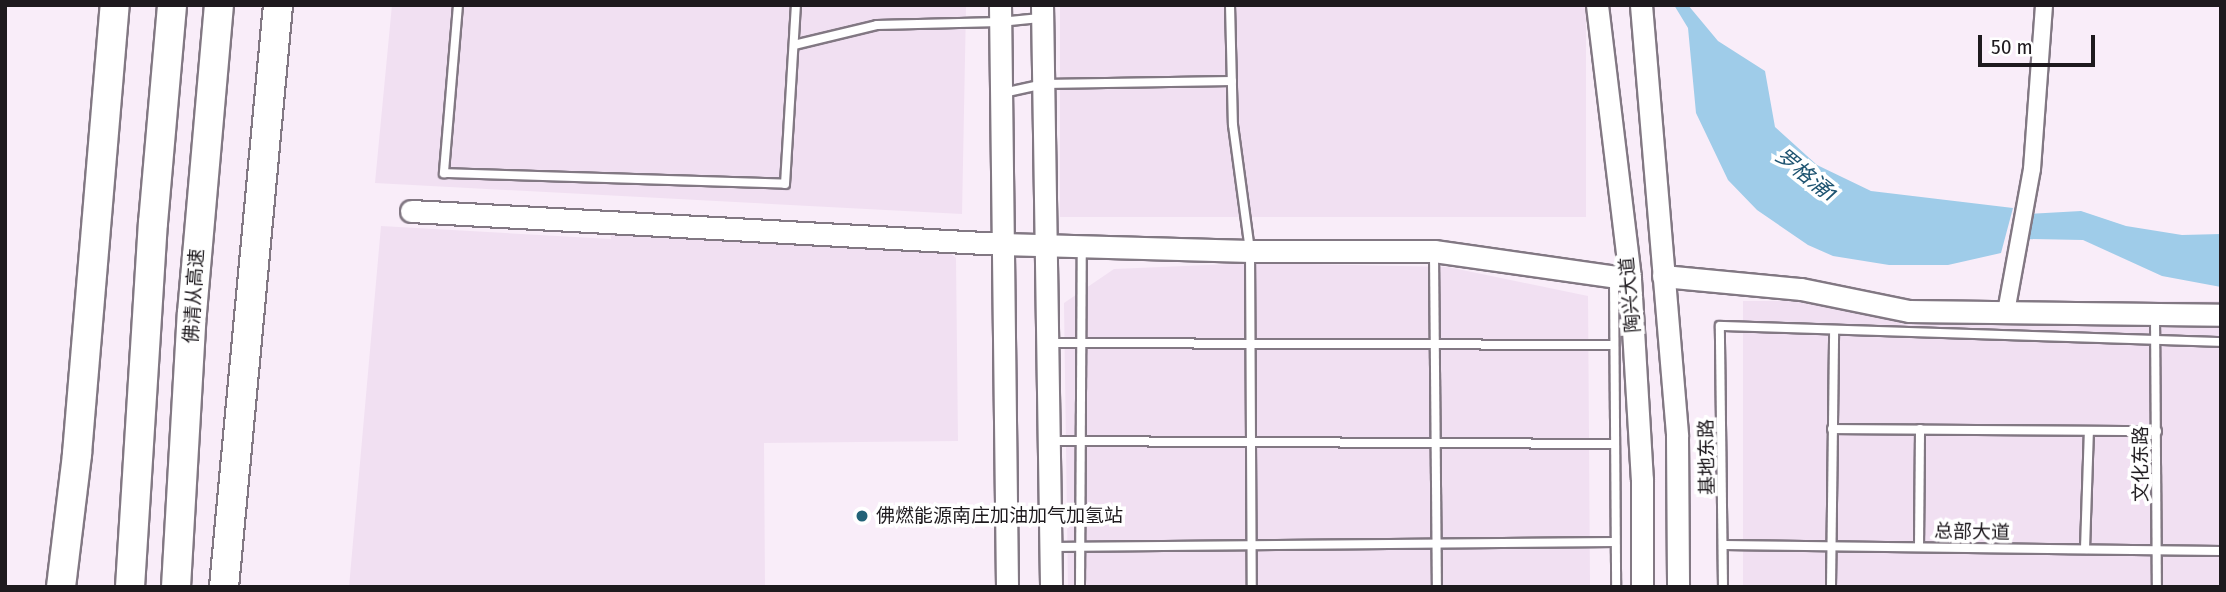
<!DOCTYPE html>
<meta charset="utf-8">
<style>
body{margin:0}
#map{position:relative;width:2226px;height:592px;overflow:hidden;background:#f9edf9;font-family:"Fira Sans Condensed","Noto Sans SC",sans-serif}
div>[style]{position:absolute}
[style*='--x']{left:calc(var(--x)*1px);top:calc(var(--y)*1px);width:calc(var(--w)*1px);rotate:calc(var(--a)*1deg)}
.built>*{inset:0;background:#f1e0f2;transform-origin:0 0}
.water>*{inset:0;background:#9fcce9}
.roads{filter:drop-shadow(2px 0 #827883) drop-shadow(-2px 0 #827883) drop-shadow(0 2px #827883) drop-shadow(0 -2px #827883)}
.lane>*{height:8px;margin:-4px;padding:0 4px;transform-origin:4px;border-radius:4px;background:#fff}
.street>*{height:16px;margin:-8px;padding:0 8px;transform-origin:8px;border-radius:8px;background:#fff}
.secondary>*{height:21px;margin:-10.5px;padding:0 10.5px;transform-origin:10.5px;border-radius:10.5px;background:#fff}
.highway>*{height:28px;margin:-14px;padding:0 14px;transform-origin:14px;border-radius:14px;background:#fff}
.dots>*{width:19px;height:19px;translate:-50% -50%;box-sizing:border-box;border:4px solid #fff;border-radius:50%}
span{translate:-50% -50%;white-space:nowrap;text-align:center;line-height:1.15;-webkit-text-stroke:7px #fff;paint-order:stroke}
.street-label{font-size:19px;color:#1e1a1e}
.poi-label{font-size:19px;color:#1e1a1e}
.left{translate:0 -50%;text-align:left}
.water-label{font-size:21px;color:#1e5471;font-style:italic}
.frame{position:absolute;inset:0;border:7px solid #1e1a1e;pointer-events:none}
.scale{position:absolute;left:1978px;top:35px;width:117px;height:32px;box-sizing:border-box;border:4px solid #1e1a1e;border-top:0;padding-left:9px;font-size:21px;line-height:24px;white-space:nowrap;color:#1e1a1e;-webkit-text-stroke:5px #fff;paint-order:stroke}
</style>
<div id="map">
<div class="built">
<div style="clip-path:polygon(392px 5px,966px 5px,962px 214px,375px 183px)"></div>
<div style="left:1060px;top:5px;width:526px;height:212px"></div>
<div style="clip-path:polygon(381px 226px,611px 239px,610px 230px,941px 245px,956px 258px,958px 441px,764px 443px,765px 587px,349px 587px)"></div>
<div style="clip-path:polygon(1256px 263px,1448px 267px,1588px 296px,1590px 587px,1068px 587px,1064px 303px,1114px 269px)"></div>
<div style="left:2221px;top:301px;width:286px;height:478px;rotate:90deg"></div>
</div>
<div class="water">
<div style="clip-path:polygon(1674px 5px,1688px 5px,1718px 41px,1765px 71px,1775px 127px,1817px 165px,1871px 191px,2013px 208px,2001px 253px,1948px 265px,1889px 265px,1833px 256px,1808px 245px,1757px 210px,1728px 180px,1696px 113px,1688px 28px)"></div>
<div style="clip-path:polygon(2081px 211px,2126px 226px,2182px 235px,2221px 234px,2221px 287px,2162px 276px,2083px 240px,2025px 239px,2028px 214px)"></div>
</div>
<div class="roads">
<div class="lane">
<div style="--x:458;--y:5;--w:169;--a:94.8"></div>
<div style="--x:444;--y:173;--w:341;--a:1.8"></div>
<div style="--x:785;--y:184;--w:179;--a:-86.5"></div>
<div style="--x:1230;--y:5;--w:120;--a:88.6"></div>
<div style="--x:1233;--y:125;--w:127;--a:82.3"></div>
<div style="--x:1250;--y:251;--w:336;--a:89.7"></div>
<div style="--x:794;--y:45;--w:85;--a:-13.5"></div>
<div style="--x:877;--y:25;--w:123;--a:-1.4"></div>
<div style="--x:1000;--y:22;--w:40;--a:-5.7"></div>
<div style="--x:1003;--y:93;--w:42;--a:-12.4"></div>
<div style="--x:1044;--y:84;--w:188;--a:-0.9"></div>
<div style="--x:1434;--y:254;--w:333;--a:89.5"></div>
<div style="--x:1614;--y:278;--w:309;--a:89.6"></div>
<div style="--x:2155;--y:317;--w:270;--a:89.6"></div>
<div style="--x:1050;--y:343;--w:564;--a:0.2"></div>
<div style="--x:1832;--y:429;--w:325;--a:0.4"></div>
<div style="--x:1051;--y:441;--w:564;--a:0.3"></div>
<div style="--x:1724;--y:545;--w:497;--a:0.7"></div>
<div style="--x:1051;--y:547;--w:564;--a:-0.51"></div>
<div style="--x:1919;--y:547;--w:118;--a:-89.5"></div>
<div style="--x:2085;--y:549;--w:118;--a:-88.1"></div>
<div style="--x:1080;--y:587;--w:340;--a:-89.7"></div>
<div style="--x:1723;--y:587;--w:261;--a:-90.7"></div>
<div style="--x:1720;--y:326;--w:501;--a:1.83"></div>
<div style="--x:1831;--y:587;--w:255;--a:-89.3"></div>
</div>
<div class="street">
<div style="--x:2006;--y:312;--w:145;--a:-79.7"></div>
<div style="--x:2032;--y:169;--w:164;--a:-85.8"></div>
</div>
<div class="secondary">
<div style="--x:1000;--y:5;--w:582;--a:89.31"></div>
<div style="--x:1042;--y:5;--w:582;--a:89.11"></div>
<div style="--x:1597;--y:5;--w:276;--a:83.1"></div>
<div style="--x:1630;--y:279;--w:200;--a:86.6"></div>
<div style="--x:1642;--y:479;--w:108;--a:90"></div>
<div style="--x:1641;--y:5;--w:433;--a:85.2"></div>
<div style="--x:1677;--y:436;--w:151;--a:89.6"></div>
<div style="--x:411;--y:211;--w:592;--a:3.2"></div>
<div style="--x:1002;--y:244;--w:248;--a:1.6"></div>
<div style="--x:1250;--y:251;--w:184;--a:0"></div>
<div style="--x:1434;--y:251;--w:198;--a:8.1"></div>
<div style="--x:1663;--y:276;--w:139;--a:5.4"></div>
<div style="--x:1801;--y:289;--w:110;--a:11.5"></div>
<div style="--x:1909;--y:311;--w:312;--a:0.7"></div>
</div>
<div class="highway">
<div style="--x:61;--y:587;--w:134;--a:-83.1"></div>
<div style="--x:77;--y:454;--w:451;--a:-85.2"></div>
<div style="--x:130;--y:587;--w:365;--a:-86.4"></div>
<div style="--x:153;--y:223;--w:219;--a:-85"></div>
<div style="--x:176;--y:587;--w:274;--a:-86.7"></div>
<div style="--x:192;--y:313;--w:309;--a:-85"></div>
<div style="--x:224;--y:587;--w:584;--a:-84.7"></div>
</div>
</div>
<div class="dots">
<div style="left:862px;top:516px;background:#226277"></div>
</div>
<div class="street-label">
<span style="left:1630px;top:295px;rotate:-95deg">陶兴大道</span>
<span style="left:194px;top:296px;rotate:-86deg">佛清从高速</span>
<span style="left:1707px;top:457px;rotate:-91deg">基地东路</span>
<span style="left:2141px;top:464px;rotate:-90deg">文化东路</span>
<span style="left:1972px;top:532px;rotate:1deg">总部大道</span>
</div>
<div class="poi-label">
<span class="left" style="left:876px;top:516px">佛燃能源南庄加油加气加氢站</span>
</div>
<div class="water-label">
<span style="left:1806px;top:175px;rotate:39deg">罗格涌1</span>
</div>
<div class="frame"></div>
<div class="scale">50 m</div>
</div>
